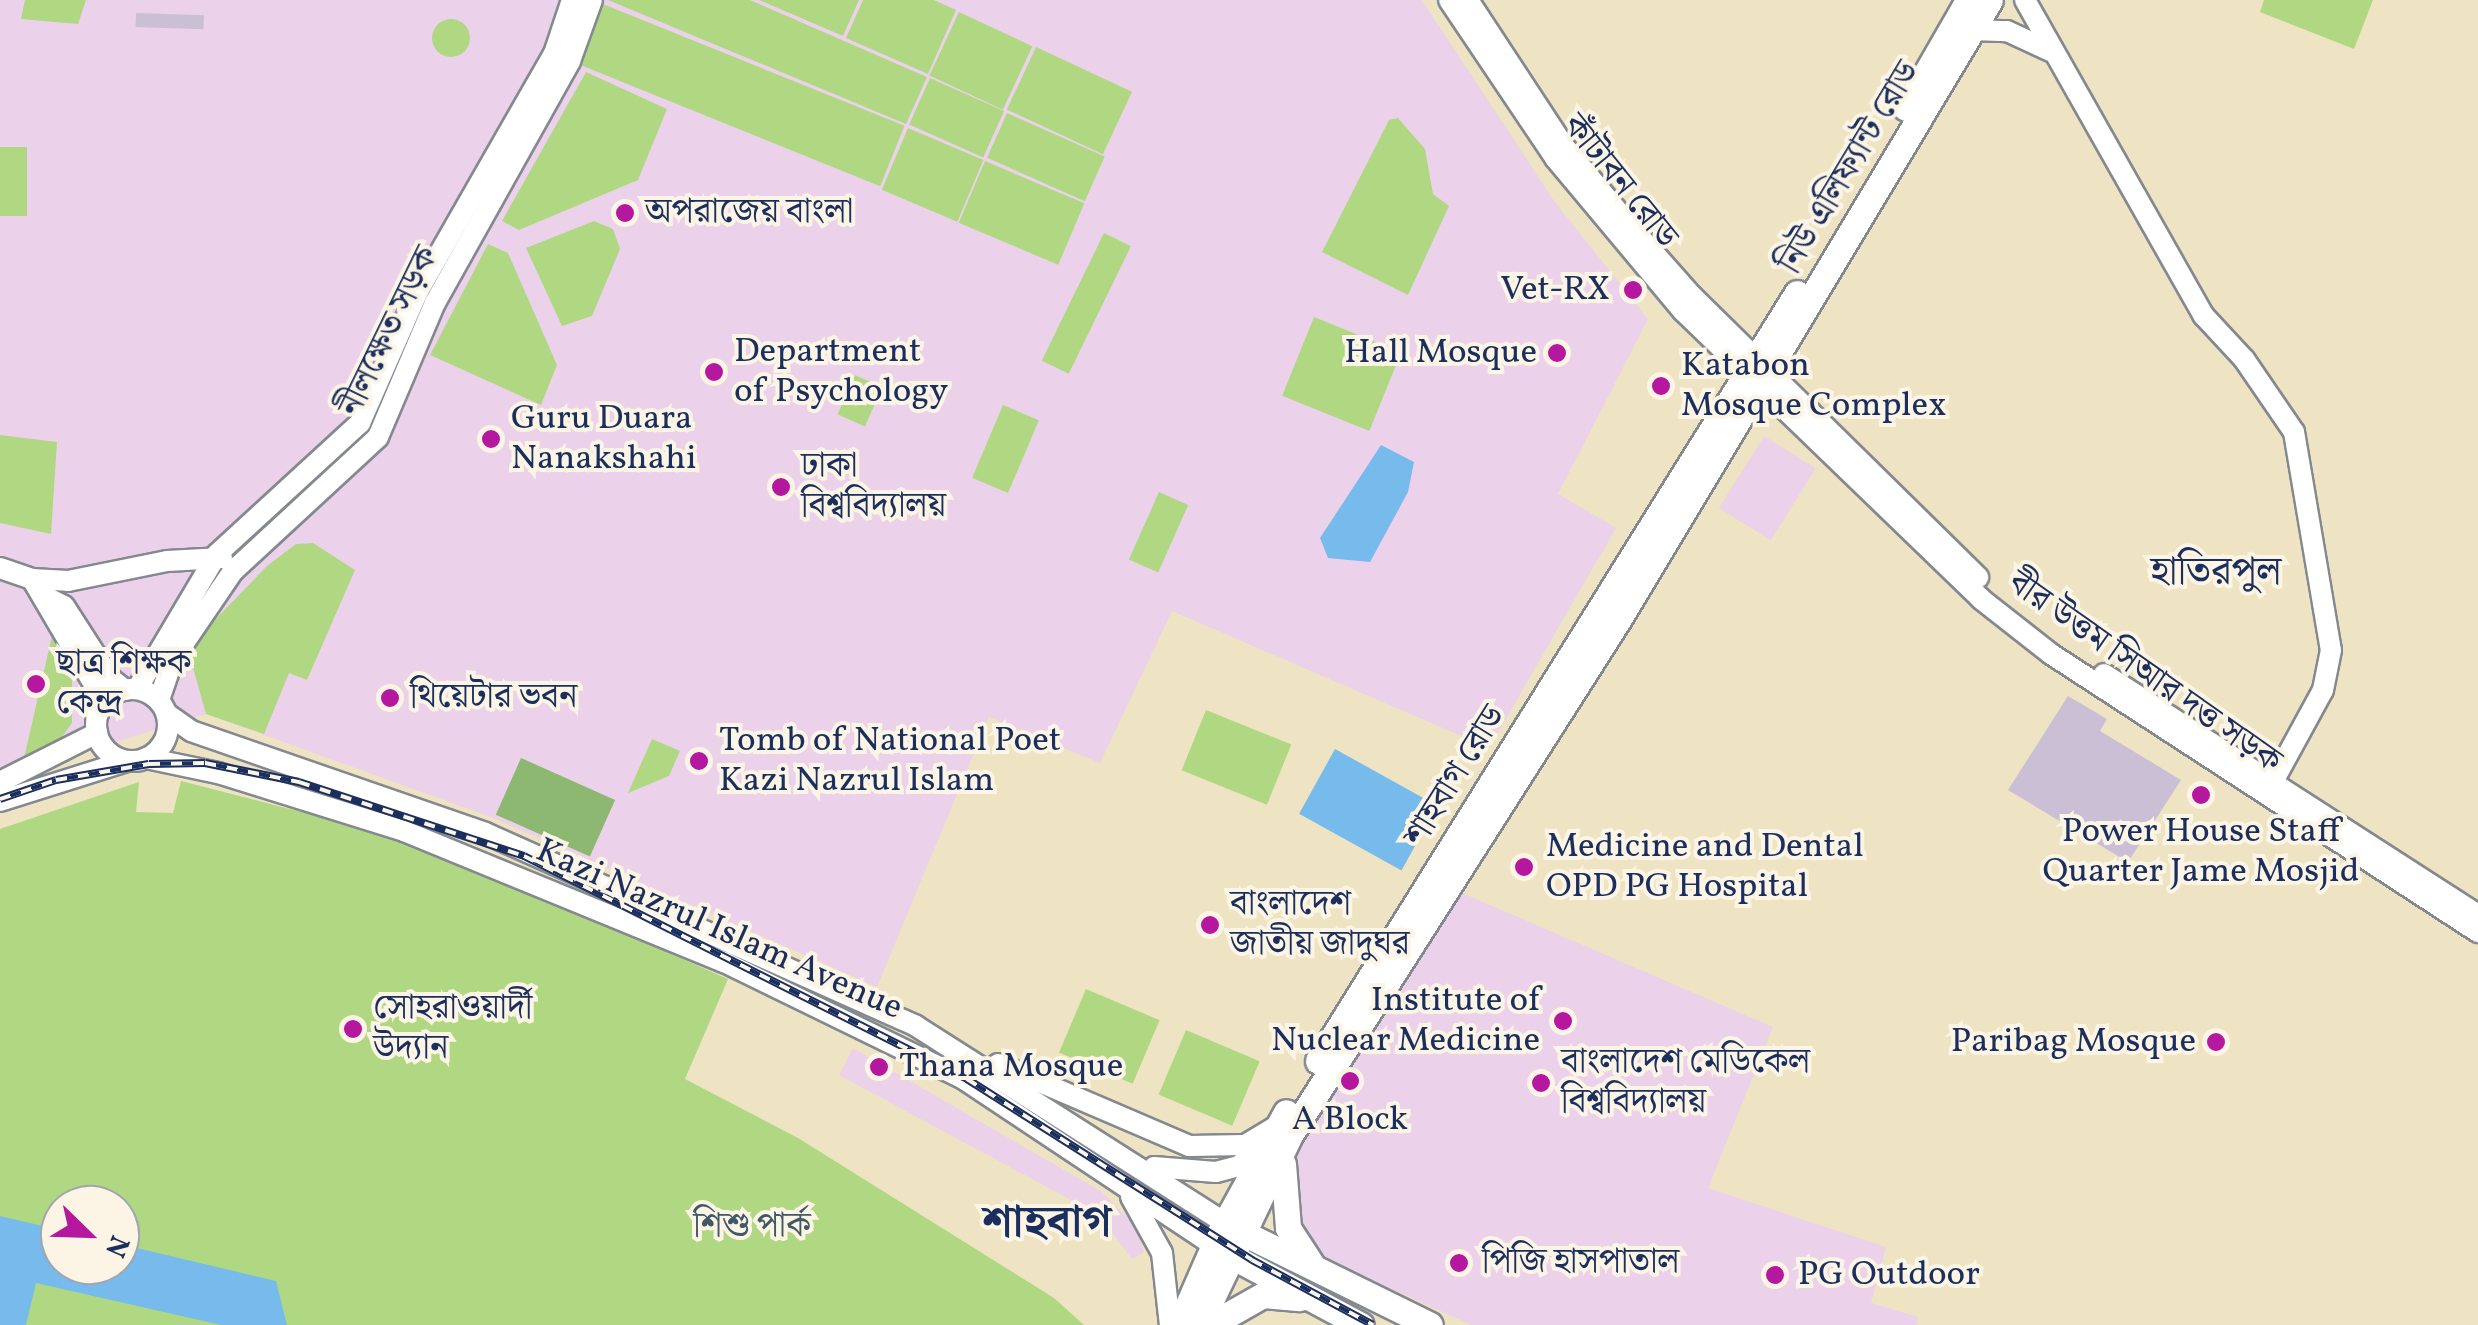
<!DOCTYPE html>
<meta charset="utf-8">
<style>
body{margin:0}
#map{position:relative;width:2478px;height:1325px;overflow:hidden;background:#eee3c2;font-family:Vollkorn,"Noto Serif Bengali",serif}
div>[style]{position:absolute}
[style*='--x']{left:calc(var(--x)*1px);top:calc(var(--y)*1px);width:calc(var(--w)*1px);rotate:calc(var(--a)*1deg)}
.built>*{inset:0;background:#ecd1ea;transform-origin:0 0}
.industrial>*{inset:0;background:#cbbfd5;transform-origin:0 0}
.green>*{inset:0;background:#b0d883;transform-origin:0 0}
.round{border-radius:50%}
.forest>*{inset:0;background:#8cb871;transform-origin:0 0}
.water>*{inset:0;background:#77bbed;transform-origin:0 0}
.roads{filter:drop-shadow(2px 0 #848990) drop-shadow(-2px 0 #848990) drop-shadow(0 2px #848990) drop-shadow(0 -2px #848990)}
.secondary>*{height:20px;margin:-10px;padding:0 10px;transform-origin:10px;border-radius:10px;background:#fff}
.secondary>.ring{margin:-10px;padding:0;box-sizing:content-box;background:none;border:20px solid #fff;border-radius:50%}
.highway>*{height:25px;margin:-12.5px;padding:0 12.5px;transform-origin:12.5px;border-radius:12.5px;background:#fff}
.rail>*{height:8px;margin-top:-4px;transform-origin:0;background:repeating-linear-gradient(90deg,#fcf5e5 0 11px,#1b2f5e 0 22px);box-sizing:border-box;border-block:2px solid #1b2f5e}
.dots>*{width:28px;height:28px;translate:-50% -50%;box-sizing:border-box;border:5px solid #fcf5e5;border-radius:50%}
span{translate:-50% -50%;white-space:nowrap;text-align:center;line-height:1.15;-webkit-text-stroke:8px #fcf5e5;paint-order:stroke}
.street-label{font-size:35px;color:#1b2f5e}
.poi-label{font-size:35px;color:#1b2f5e}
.left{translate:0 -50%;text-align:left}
.right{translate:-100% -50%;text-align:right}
.park-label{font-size:35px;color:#405967}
.quarter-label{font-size:40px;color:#1b2f5e}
.district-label{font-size:45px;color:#1b2f5e;font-weight:700}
.north{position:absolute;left:40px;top:1185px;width:100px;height:100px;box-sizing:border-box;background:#fcf5e5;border:2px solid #a2a6af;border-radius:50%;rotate:113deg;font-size:28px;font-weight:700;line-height:40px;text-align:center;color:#1b2f5e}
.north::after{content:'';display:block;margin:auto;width:35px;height:45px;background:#b5179e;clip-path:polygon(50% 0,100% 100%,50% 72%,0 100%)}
</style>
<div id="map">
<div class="built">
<div style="clip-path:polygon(0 0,1422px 0,1554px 201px,1648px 319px,1558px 494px,1616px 528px,1489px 748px,1172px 611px,1100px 763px,989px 717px,877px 987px,491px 817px,206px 714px,0 778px)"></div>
<div style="left:1764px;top:436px;width:61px;height:85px;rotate:32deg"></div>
<div style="clip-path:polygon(1455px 890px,1773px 1027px,1708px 1188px,1886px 1247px,1871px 1303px,1918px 1317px,1916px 1325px,1471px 1325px,1322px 1257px,1301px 1236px,1292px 1152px)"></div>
<div style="clip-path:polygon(853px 1048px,1102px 1192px,1134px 1224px,1144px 1252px,1132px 1259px,1108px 1227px,1073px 1201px,839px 1075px)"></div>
</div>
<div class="industrial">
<div style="left:136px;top:13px;width:68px;height:14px;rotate:2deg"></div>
<div style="clip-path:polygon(2068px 696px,2107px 719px,2100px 731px,2181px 780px,2128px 862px,2008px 790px)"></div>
</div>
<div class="green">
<div style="clip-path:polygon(25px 0,86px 0,78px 24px,21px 19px)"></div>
<div style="left:593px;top:0;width:336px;height:65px;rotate:22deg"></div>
<div style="clip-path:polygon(608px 0,750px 0,927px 77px,906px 124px)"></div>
<div style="clip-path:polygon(759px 0,859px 0,843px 36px)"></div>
<div style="clip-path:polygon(863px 0,934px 0,956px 10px,928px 74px,846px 38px)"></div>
<div style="clip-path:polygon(2264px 0,2373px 0,2354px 49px,2260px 12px)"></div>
<div style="left:959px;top:12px;width:81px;height:70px;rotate:25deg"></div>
<div class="round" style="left:432px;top:19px;width:38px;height:38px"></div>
<div style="left:1036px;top:47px;width:106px;height:69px;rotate:25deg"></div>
<div style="clip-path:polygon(586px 72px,667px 109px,638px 180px,519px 230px,502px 221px)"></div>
<div style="left:930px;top:78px;width:81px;height:51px;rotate:24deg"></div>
<div style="left:1007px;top:113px;width:107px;height:49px;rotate:24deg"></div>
<div style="clip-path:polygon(1398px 118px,1425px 149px,1433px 194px,1449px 206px,1408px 295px,1322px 252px,1389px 120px)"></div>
<div style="left:908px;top:128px;width:82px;height:67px;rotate:23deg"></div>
<div style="left:0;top:147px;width:27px;height:69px"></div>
<div style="left:985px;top:161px;width:108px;height:67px;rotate:23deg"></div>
<div style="clip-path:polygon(594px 221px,613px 229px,620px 249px,592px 316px,562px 326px,526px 248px)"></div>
<div style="left:1104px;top:233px;width:30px;height:142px;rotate:26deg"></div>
<div style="clip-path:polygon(488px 244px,508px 253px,557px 365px,541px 405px,430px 355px)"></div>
<div style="left:1314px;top:317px;width:94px;height:85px;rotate:22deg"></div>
<div style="left:855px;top:375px;width:30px;height:43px;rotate:24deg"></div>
<div style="left:1003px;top:405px;width:39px;height:79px;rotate:23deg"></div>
<div style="clip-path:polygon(0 435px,57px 442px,51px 534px,0 523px)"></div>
<div style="left:1159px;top:492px;width:32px;height:74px;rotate:24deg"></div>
<div style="clip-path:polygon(313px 543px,355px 570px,307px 680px,289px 673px,264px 734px,206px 714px,190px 657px,210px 625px,267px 566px,296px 544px)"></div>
<div style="clip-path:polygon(52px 636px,72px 680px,72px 723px,53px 749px,22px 767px)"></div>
<div style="left:1206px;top:710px;width:92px;height:65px;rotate:22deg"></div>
<div style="clip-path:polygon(652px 739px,680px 751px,669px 776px,628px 793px)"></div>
<div style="clip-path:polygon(evenodd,181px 781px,352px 825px,479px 869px,728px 979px,685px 1079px,798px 1138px,1054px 1298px,1084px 1325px,0 1325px,0 829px,139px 782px,136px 812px,173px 813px,181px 781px,60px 1205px,120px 1205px,120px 1265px,60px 1265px,60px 1205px)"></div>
<div style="left:1086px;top:989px;width:80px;height:69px;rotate:23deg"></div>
<div style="left:1186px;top:1030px;width:80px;height:70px;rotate:23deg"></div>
</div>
<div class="forest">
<div style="left:521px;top:758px;width:103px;height:62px;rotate:24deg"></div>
</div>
<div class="water">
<div style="clip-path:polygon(1381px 445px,1414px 462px,1408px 492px,1370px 562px,1328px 558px,1320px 538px)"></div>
<div style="left:1335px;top:749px;width:117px;height:74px;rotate:29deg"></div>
<div style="clip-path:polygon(0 1216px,60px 1230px,60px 1265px,120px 1265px,120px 1244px,276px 1281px,287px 1325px,221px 1325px,36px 1283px,26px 1325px,0 1325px)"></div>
</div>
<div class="roads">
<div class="secondary">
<div style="--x:1449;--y:0;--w:190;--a:56.1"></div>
<div style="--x:1555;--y:158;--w:199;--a:50.1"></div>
<div style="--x:1683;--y:311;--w:414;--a:44"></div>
<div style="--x:1981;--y:599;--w:89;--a:38.2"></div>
<div style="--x:2051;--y:654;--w:510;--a:33.07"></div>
<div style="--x:1468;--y:0;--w:178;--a:56.7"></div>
<div style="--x:1566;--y:149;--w:99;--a:50.3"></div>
<div style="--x:1629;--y:225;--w:96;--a:48.4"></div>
<div style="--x:1693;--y:297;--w:400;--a:44.5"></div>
<div style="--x:2025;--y:0;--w:363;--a:60.5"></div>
<div style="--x:2204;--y:316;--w:59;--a:47.1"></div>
<div style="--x:2244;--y:359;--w:88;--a:55.6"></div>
<div style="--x:2294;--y:432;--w:221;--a:80.4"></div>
<div style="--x:2331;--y:650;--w:41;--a:101.3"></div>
<div style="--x:2323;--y:690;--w:115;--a:118.6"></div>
<div style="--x:1973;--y:30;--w:34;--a:2"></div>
<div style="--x:2007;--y:31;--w:47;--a:24.9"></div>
<div style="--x:0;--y:568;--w:34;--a:19"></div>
<div style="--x:32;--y:579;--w:36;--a:3"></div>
<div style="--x:68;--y:581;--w:101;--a:-11.4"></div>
<div style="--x:167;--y:561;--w:55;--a:-3.1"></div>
<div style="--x:32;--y:579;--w:124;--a:59.5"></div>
<div style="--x:95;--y:686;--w:28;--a:84"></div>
<div style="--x:44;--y:596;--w:22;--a:27"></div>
<div style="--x:64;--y:606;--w:87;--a:57.2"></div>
<div style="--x:111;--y:679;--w:18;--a:38"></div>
<div style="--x:2104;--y:674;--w:445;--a:32.8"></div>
<div class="ring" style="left:96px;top:689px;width:52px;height:52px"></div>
<div style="--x:137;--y:689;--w:157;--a:-59.3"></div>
<div style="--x:217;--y:554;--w:194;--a:-42.5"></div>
<div style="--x:360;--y:423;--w:144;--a:-66.3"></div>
<div style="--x:418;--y:291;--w:273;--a:-60.2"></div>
<div style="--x:554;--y:54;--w:57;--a:-71.6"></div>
<div style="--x:159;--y:700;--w:43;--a:-71.1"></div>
<div style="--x:173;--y:659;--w:107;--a:-55.7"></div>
<div style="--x:233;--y:571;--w:197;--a:-42.7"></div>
<div style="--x:378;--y:437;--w:146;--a:-67"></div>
<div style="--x:435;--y:303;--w:277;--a:-60.8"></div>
<div style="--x:570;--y:61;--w:65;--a:-70.2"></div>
<div style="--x:167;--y:714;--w:29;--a:35"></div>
<div style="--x:191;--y:731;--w:311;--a:19.1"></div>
<div style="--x:485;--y:833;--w:472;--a:24.1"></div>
<div style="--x:916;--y:1026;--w:378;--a:32.5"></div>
<div style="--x:146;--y:758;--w:74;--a:11.8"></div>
<div style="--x:218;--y:773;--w:195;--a:17.3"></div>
<div style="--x:404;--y:831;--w:346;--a:22.3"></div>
<div style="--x:724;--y:962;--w:265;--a:26"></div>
<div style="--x:962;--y:1078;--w:315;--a:33.6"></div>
<div style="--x:0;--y:782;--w:109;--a:-26.8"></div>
<div style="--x:0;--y:801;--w:133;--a:-17.5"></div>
<div style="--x:998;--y:1064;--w:208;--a:23.2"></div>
<div style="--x:1189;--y:1146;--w:56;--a:-1"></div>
<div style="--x:1245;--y:1145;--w:35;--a:-31"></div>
<div style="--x:1154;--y:1167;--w:62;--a:4.6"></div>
<div style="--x:1216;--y:1172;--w:24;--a:-15"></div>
<div style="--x:1239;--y:1166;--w:34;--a:-43"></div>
<div style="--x:1131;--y:1197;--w:64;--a:61"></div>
<div style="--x:1162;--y:1253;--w:72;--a:83.7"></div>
</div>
<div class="highway">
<div style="--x:1906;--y:108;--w:125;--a:-60.1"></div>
<div style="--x:1318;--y:1061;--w:905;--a:-58.05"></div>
<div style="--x:1283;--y:1164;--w:64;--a:85.5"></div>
<div style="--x:1288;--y:1228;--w:44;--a:57"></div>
<div style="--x:1235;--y:1229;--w:217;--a:26.2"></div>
<div style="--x:1224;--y:1252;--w:155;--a:28.1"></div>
<div style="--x:1179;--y:1325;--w:99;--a:-66.3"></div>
<div style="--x:1219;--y:1234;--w:139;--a:-61.2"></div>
<div style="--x:1199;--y:1325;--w:211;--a:-64.4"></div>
<div style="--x:1290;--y:1135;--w:614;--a:-57.5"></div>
<div style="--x:1620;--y:617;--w:719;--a:-59.05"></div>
<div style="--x:1210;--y:1325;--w:61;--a:-29.5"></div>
<div style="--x:1263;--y:1295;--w:37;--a:5"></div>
</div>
</div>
<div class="rail">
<div style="--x:0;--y:799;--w:59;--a:-18.7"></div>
<div style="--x:56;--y:780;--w:94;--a:-9.8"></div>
<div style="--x:149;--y:764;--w:56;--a:-1"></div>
<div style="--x:205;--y:763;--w:96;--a:11.4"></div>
<div style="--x:299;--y:782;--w:237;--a:18.2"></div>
<div style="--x:524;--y:856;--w:496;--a:26.7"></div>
<div style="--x:967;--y:1079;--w:338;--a:32.4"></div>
<div style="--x:1252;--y:1260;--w:137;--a:28.2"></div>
</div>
<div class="dots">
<div style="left:625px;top:213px;background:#b5179e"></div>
<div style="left:1633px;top:290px;background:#b5179e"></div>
<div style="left:1557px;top:353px;background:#b5179e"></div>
<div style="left:714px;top:372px;background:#b5179e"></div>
<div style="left:1661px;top:386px;background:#b5179e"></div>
<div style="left:491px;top:439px;background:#b5179e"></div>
<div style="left:781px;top:487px;background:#b5179e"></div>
<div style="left:36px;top:684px;background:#b5179e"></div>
<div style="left:390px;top:698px;background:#b5179e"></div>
<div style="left:699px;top:761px;background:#b5179e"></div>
<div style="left:2201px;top:795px;background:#b5179e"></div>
<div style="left:1524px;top:867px;background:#b5179e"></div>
<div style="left:1210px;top:925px;background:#b5179e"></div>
<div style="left:1563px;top:1021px;background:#b5179e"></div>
<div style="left:353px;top:1029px;background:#b5179e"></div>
<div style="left:2216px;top:1042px;background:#b5179e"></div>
<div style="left:879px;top:1067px;background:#b5179e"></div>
<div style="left:1350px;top:1081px;background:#b5179e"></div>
<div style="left:1541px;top:1083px;background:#b5179e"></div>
<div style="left:1459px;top:1263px;background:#b5179e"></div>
<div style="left:1775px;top:1275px;background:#b5179e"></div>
</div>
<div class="street-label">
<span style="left:1850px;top:168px;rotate:-59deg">নিউ এলিফ্যান্ট রোড</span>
<span style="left:1619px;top:182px;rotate:51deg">কাঁটাবন রোড</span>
<span style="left:390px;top:332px;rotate:-64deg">নীলক্ষেত সড়ক</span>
<span style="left:2144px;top:673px;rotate:35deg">বীর উত্তম সিআর দত্ত সড়ক</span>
<span style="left:1456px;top:777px;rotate:-58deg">শাহবাগ রোড</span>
<span style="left:719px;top:930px;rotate:24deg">Kazi Nazrul Islam Avenue</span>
</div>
<div class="poi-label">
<span class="left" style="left:645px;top:213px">অপরাজেয় বাংলা</span>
<span class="right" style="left:1610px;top:290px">Vet-RX</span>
<span class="left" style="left:734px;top:372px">Department<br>of Psychology</span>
<span class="right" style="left:1537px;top:353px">Hall Mosque</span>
<span class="left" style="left:1681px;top:386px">Katabon<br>Mosque Complex</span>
<span class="left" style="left:511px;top:439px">Guru Duara<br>Nanakshahi</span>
<span class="left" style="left:801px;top:487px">ঢাকা<br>বিশ্ববিদ্যালয়</span>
<span class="left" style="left:56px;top:684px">ছাত্র শিক্ষক<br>কেন্দ্র</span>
<span class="left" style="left:410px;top:698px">থিয়েটার ভবন</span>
<span class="left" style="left:719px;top:761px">Tomb of National Poet<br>Kazi Nazrul Islam</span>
<span style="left:2201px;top:852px">Power House Staff<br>Quarter Jame Mosjid</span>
<span class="left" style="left:1546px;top:867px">Medicine and Dental<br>OPD PG Hospital</span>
<span class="left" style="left:1230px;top:925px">বাংলাদেশ<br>জাতীয় জাদুঘর</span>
<span class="right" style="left:1540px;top:1021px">Institute of<br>Nuclear Medicine</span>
<span class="left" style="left:373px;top:1029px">সোহরাওয়ার্দী<br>উদ্যান</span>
<span class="right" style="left:2196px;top:1042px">Paribag Mosque</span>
<span class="left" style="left:1561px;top:1083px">বাংলাদেশ মেডিকেল<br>বিশ্ববিদ্যালয়</span>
<span class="left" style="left:899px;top:1067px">Thana Mosque</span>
<span style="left:1350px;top:1120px">A Block</span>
<span class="left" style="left:1482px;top:1263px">পিজি হাসপাতাল</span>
<span class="left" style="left:1798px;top:1275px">PG Outdoor</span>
</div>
<div class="park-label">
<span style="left:752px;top:1227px">শিশু পার্ক</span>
</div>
<div class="quarter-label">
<span style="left:2216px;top:574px">হাতিরপুল</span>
</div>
<div class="district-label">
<span style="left:1047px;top:1225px">শাহবাগ</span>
</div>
<div class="north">N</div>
</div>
